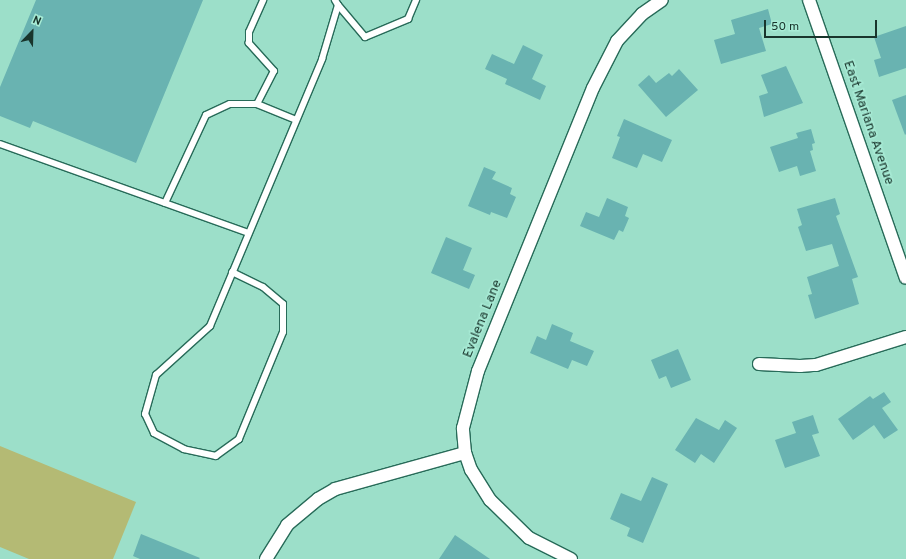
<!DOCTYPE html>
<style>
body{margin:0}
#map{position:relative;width:906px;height:559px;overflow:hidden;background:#9cdfc9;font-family:Overpass,sans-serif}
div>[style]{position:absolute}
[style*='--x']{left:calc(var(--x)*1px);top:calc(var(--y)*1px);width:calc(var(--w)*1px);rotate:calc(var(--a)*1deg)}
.green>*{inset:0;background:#b4ba74}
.building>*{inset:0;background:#69b3b1}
.roads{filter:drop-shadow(1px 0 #286b59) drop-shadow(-1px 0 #286b59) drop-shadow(0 1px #286b59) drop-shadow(0 -1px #286b59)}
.service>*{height:6px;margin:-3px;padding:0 3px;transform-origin:3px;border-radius:3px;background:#fff}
.minor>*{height:12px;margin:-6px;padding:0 6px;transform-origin:6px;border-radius:6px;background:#fff}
span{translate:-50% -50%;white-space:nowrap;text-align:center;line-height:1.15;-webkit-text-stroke:3px #a8ecd6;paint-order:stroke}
.street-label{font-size:14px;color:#19352c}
.north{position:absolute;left:12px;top:12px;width:40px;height:40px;-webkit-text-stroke:3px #a8ecd6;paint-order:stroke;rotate:23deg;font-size:11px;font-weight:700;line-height:16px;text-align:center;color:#19352c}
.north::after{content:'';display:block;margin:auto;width:14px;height:18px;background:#19352c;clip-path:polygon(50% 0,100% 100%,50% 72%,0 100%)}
.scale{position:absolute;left:764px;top:20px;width:113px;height:18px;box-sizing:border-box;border:2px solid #19352c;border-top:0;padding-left:5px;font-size:12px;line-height:14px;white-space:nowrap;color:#19352c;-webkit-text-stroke:3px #a8ecd6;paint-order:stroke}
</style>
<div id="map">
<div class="green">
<div style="clip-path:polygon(0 446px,136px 502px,113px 559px,29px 559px,0 547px)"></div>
</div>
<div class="building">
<div style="clip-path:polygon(36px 0,203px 0,136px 163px,33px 121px,30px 128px,0 116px,0 87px)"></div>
<div style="clip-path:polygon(768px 9px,772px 24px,759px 28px,766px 51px,721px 64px,714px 40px,735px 34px,731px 20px)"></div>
<div style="clip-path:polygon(906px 26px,906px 68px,879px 77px,874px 60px,881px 58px,874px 37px)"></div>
<div style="clip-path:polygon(523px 45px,543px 55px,532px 79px,546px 86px,540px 100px,505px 84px,507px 79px,485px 69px,492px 54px,514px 64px)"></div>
<div style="clip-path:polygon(786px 66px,803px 103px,764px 117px,759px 96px,768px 93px,761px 75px)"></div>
<div style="clip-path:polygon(679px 69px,698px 90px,666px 117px,638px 85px,649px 75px,656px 83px,669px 73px,672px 76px)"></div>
<div style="clip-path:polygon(906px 95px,906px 134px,905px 135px,892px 100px)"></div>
<div style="clip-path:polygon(624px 119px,672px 140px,662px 162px,643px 154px,637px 168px,612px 158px,620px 137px,617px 136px)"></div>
<div style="clip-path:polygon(811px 129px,815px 143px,812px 144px,813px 150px,810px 151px,816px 171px,800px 176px,797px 166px,779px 172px,770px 147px,798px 138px,796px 133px)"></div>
<div style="clip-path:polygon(484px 167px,496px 172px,492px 179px,512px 188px,510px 194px,516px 197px,507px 218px,491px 212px,490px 215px,468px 206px)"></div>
<div style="clip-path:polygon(607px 198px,628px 207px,625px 216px,629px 218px,623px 232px,619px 230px,614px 240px,580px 226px,586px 212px,599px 217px)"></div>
<div style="clip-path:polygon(835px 198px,840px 214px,836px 216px,858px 277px,852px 279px,859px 304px,815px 319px,808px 295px,812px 294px,807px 277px,839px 266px,832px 244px,806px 251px,798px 227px,802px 225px,797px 209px)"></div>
<div style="clip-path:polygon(446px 237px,472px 248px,463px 270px,475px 275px,469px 289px,431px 273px)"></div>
<div style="clip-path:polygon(552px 324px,573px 333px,570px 341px,594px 351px,587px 366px,572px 360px,568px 369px,530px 353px,537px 336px,546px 340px)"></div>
<div style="clip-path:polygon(678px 349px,691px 380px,671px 388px,666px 376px,659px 379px,651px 360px)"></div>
<div style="clip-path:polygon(884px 392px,891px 402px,882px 408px,898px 430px,884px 439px,874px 425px,853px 440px,838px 419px,870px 396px,873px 399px)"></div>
<div style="clip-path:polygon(813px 415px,819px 433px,812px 435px,820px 456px,785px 468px,775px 440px,796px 433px,792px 422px)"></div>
<div style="clip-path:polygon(696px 418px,719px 430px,725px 420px,737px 428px,714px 463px,701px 454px,695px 463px,675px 450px)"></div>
<div style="clip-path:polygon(652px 477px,668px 484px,643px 543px,627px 536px,630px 528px,610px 519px,621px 493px,641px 501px)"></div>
<div style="clip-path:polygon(141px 534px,200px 558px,199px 559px,140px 559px,133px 556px)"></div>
<div style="clip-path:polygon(455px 535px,490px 559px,439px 559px)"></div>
</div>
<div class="roads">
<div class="service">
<div style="--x:338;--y:5;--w:42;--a:49.8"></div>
<div style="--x:365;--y:37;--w:47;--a:-22.7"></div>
<div style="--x:408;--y:19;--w:21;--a:-67"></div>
<div style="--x:257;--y:104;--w:42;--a:22.3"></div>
<div style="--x:0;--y:144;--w:264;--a:19.7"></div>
<div style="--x:165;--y:203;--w:97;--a:-65"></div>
<div style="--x:206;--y:115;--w:26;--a:-25"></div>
<div style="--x:230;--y:104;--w:27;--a:0"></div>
<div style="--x:257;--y:104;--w:37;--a:-63"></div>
<div style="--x:274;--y:71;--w:38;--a:-132"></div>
<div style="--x:249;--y:43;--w:11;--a:-90"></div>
<div style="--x:249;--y:32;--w:35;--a:-66"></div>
<div style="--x:232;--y:272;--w:34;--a:26"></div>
<div style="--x:263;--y:287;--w:26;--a:40"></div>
<div style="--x:283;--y:304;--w:28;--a:90"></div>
<div style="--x:283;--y:332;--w:116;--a:112.4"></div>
<div style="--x:239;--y:439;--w:29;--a:144"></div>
<div style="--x:216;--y:456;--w:33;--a:-168"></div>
<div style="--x:184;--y:449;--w:34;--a:-152"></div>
<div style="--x:154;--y:433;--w:21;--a:-115"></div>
<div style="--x:145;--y:414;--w:41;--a:-74.2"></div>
<div style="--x:156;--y:375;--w:73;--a:-42.2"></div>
<div style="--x:210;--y:326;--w:290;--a:-67.2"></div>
<div style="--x:322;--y:59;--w:56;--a:-73.5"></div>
<div style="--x:338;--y:5;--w:6;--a:-121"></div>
</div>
<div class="minor">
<div style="--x:809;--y:0;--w:294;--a:70.8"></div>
<div style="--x:759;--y:364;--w:41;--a:2.8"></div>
<div style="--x:800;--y:366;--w:16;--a:-4"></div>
<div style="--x:816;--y:365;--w:94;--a:-17.3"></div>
<div style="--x:266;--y:559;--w:40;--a:-58"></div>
<div style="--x:287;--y:525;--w:40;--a:-40"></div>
<div style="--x:318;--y:499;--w:20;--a:-30"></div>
<div style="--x:335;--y:489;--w:135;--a:-15.5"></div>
<div style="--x:571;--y:559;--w:47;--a:-153.4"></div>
<div style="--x:529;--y:538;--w:54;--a:-135.7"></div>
<div style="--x:490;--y:500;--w:36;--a:-122"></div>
<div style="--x:471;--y:470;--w:18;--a:-109"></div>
<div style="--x:465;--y:453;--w:25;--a:-95"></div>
<div style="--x:463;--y:428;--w:59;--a:-75.3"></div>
<div style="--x:478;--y:371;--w:305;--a:-67.9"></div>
<div style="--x:593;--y:88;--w:53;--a:-62.9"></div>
<div style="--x:617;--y:41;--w:37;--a:-47"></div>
<div style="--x:642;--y:14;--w:24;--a:-35"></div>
</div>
</div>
<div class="street-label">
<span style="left:868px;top:123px;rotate:71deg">East Mariana Avenue</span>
<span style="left:483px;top:319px;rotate:-68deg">Evalena Lane</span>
</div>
<div class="north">N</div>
<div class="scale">50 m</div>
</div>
